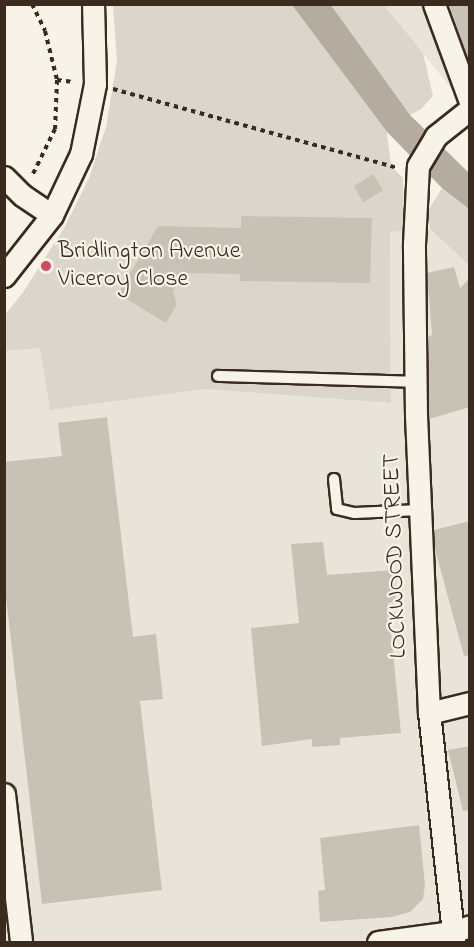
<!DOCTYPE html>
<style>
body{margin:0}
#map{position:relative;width:474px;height:947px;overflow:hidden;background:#f7f3e8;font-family:"Indie Flower",sans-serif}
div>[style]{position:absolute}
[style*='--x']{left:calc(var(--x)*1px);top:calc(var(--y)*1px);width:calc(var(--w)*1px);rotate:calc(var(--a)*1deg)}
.built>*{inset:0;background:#e9e4d9}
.green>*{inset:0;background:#dbd6cb}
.water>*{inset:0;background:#b4aca0}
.building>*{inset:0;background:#c8c1b6;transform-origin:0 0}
.path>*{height:4px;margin-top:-2px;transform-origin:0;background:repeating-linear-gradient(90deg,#3b2a1e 0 4.5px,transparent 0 9px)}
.roads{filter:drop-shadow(2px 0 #3b2a1e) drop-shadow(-2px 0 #3b2a1e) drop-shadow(0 2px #3b2a1e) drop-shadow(0 -2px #3b2a1e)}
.service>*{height:10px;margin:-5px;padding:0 5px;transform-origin:5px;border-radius:5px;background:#f7f3e8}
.minor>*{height:21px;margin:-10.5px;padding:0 10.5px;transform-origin:10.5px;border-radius:10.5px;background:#f7f3e8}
.dots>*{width:16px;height:16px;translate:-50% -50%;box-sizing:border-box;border:3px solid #f7f3e8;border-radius:50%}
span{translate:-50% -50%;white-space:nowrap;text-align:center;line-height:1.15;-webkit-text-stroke:4.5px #f7f3e8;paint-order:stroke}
.poi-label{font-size:24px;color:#3b2a1e}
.left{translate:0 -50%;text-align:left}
.street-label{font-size:24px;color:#3b2a1e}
.frame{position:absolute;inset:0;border:6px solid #3b2a1e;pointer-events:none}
</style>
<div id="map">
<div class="built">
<div style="clip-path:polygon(384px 5px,469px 5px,469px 111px,423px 53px)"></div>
<div style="clip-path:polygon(430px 229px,469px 265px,469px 942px,5px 942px,4px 351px,40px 347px,50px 410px,205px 389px,391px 403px,390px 231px)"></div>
</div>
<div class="green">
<div style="clip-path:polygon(113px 5px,292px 5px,387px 132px,391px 166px,403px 178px,404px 230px,390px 232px,391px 403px,205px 389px,50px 410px,40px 348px,5px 351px,5px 315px,24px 291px,64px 228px,89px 178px,106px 127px,117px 61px)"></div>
<div style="clip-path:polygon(331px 5px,384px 5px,423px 53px,433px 96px,421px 109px,410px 115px)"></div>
<div style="clip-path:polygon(442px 188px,469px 209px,469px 265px,430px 229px,427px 212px)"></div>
</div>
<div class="water">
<div style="clip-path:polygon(292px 5px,331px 5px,410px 115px,469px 173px,469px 209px,442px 188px,387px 132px)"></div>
</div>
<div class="building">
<div style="clip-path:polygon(449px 4px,470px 4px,470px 56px,467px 56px)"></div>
<div style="left:373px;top:174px;width:19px;height:23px;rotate:58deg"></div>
<div style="clip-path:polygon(241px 216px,372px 218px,370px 283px,240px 281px,240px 274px,181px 273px,173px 292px,177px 305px,166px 323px,118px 294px,158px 226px,241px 228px)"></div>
<div style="clip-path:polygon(454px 267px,460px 288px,470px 278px,470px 407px,429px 419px,428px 361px,429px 336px,432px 335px,427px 273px)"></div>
<div style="clip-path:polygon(107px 417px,133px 637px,156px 634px,163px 699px,140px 701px,162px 890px,42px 904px,4px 581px,4px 462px,62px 456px,58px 423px)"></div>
<div style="clip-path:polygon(470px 521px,470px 655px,464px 656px,435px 549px,434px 530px)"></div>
<div style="clip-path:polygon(323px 542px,327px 575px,394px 570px,396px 602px,388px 603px,401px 733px,340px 738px,340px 745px,312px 747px,312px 739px,262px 746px,251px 628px,299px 623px,291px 544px)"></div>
<div style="clip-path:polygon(470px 746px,470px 810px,463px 811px,448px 750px)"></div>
<div style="clip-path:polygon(419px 825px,425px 885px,423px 899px,410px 912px,391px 917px,320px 922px,318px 891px,325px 890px,320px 838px)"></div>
</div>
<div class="path">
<div style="--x:32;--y:4;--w:30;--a:64"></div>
<div style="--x:45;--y:31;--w:50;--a:76.2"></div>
<div style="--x:57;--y:80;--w:49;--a:92.3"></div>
<div style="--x:55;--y:129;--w:52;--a:116.1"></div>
<div style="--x:57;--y:80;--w:17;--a:7"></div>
<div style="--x:113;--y:89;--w:296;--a:15.5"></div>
</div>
<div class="roads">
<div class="service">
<div style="--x:218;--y:376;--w:198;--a:1.7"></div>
<div style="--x:334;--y:479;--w:30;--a:84"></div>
<div style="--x:337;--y:509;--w:18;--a:13"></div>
<div style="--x:355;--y:513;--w:65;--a:-2.6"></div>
</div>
<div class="minor">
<div style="--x:434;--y:4;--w:104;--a:69.8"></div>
<div style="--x:4;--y:177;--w:25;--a:45"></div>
<div style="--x:22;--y:195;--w:36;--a:34"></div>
<div style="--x:4;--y:276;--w:78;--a:-51.8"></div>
<div style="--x:52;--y:215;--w:68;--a:-64.6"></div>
<div style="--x:81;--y:154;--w:71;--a:-78.7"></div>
<div style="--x:95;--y:84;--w:80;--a:-91.4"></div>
<div style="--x:429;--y:713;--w:42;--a:-13.7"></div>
<div style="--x:4;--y:794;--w:149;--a:83.4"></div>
<div style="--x:378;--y:942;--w:75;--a:-7.7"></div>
<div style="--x:452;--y:932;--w:19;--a:-18"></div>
<div style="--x:454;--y:942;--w:230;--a:-96.2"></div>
<div style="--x:429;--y:713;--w:298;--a:-92.5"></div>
<div style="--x:416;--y:415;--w:171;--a:-90.7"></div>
<div style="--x:414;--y:244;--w:78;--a:-87.1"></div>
<div style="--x:418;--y:166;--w:35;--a:-59"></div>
<div style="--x:436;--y:136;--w:43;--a:-38.5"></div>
</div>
</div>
<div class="dots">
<div style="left:46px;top:266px;background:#d1495b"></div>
</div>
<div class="poi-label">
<span class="left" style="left:58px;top:266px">Bridlington Avenue<br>Viceroy Close</span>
</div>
<div class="street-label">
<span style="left:396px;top:556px;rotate:-92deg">LOCKWOOD STREET</span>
</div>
<div class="frame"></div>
</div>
